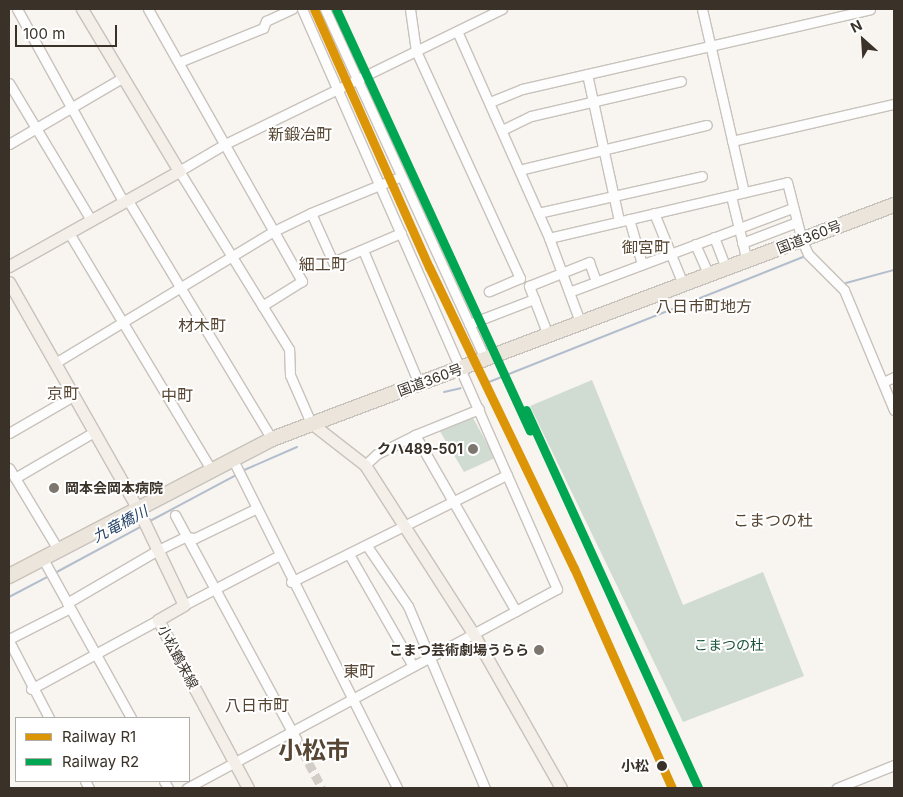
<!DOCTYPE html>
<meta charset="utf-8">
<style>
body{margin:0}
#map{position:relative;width:903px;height:797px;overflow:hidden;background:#f8f4ef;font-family:Inter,"Noto Sans JP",sans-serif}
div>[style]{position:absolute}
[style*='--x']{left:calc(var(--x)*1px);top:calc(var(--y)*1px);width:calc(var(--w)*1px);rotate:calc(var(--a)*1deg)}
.green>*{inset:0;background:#d0dcd2}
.stream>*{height:2px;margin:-1px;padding:0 1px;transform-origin:1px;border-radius:1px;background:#b2becd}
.minor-tunnel>*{height:9px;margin-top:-4.5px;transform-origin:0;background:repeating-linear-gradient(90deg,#d2cdc7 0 9px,transparent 0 13.5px)}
.roads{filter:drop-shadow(1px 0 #c8c2bc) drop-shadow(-1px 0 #c8c2bc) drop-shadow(0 1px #c8c2bc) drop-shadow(0 -1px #c8c2bc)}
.minor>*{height:9px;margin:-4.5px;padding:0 4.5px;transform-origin:4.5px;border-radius:4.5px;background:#fefdfd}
.major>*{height:11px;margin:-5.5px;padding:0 5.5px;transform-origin:5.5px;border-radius:5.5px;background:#f4efe9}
.highway>*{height:14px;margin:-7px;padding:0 7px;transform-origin:7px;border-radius:7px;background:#ece5db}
.rail-1>*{height:9px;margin:-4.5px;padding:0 4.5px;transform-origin:4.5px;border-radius:4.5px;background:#db9506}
.rail-2>*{height:9px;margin:-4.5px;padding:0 4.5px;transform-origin:4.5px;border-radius:4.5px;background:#00a651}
.dots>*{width:14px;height:14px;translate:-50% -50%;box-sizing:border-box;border:2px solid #fff;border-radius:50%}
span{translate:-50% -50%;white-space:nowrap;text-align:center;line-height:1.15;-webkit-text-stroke:4px #fff;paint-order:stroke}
.street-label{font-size:14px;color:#3a3229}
.poi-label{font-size:14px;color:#3a3229;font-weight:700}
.right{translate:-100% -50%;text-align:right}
.left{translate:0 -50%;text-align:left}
.park-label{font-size:14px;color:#1c533b}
.stop-label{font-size:14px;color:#3a3229;font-weight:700}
.water-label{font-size:15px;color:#274569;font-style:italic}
.quarter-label{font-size:16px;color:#574633}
.town-label{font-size:24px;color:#574633;font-weight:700}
.frame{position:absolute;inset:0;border:10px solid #3a3229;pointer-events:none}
.legend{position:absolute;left:15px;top:717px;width:175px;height:65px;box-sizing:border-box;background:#fff;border:1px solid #b0ada9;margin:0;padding:6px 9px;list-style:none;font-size:15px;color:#3a3229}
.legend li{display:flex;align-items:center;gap:10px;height:25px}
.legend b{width:25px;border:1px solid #b0ada9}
.north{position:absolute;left:838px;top:15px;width:50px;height:50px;-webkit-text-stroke:4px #fff;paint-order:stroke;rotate:334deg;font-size:14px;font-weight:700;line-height:20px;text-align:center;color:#3a3229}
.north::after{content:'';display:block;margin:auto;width:18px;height:22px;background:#3a3229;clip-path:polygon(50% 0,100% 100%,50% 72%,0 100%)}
.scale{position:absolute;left:15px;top:25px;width:102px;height:22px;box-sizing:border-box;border:2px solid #3a3229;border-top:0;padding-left:6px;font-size:15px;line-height:18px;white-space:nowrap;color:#3a3229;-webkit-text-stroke:4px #fff;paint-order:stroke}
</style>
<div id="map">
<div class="green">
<div style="clip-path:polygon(592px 380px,683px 605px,763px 572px,804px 676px,683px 722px,530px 406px)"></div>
<div style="clip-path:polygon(472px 416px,495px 458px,464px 472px,438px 428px)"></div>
</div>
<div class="stream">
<div style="--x:846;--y:283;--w:50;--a:-15.2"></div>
<div style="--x:489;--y:382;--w:338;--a:-21.7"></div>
<div style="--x:444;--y:392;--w:17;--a:-13"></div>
<div style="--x:242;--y:471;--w:60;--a:-23.6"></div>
<div style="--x:150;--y:521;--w:98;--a:-28.1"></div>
<div style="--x:53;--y:574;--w:101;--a:-28.3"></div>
<div style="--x:9;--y:597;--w:45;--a:-27.7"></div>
</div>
<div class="minor-tunnel">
<div style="--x:296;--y:739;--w:55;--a:62"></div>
</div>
<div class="roads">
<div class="minor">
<div style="--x:17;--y:9;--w:219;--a:61.1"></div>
<div style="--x:148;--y:9;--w:313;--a:60.5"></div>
<div style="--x:302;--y:281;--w:47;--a:148"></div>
<div style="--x:325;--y:9;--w:385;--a:65.4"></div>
<div style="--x:410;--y:9;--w:42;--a:81.9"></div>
<div style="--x:416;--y:51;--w:250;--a:65.4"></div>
<div style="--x:520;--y:278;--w:34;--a:157"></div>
<div style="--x:702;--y:9;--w:188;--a:77.1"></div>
<div style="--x:457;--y:31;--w:227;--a:66"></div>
<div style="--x:549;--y:238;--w:90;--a:69.7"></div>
<div style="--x:179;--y:62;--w:91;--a:-22"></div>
<div style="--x:263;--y:28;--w:8;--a:-67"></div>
<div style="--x:266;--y:21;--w:29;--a:-25"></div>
<div style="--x:587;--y:74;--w:150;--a:77.7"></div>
<div style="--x:9;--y:83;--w:160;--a:59.1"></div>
<div style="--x:490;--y:102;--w:35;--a:-22"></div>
<div style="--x:522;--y:89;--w:357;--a:-12.9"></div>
<div style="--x:502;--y:130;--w:32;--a:-26"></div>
<div style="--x:531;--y:116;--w:154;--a:-13.1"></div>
<div style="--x:732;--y:141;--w:166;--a:-12.9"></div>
<div style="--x:9;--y:144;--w:131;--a:-30.3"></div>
<div style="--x:519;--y:170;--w:193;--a:-13.5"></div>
<div style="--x:731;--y:196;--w:67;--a:76.2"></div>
<div style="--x:127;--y:199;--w:280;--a:58.9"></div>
<div style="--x:311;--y:213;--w:95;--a:-22.2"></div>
<div style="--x:538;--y:213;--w:168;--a:-12.7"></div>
<div style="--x:654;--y:213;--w:77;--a:67.8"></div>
<div style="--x:629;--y:219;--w:47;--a:73.9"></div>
<div style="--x:69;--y:233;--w:275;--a:59"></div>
<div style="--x:714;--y:237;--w:34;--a:69"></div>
<div style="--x:549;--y:238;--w:244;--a:-13.2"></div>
<div style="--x:787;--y:182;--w:61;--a:75.7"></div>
<div style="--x:802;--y:241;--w:14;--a:65"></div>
<div style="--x:808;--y:254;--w:51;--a:45"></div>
<div style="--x:844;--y:290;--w:130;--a:67.4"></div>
<div style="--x:742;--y:243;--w:59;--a:-20.9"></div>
<div style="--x:695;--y:244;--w:34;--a:66"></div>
<div style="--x:363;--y:250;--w:145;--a:67.3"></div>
<div style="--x:569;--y:292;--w:239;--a:-20.6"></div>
<div style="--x:469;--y:324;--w:70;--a:-21"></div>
<div style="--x:548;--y:335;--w:53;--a:-111.2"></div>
<div style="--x:529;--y:286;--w:65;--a:-21.8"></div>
<div style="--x:589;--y:262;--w:20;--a:70"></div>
<div style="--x:55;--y:363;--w:256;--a:-31.1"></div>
<div style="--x:274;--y:231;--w:41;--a:-25.9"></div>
<div style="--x:311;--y:213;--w:54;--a:65.8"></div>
<div style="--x:333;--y:262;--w:74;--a:-23.1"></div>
<div style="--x:883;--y:382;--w:12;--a:-24"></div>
<div style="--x:311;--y:423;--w:52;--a:-113.6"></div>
<div style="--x:290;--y:375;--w:26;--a:-92"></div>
<div style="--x:289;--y:349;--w:209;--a:-121.7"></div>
<div style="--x:179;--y:171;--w:53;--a:-30.4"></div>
<div style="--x:225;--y:144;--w:308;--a:-26"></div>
<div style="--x:9;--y:433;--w:74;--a:-30"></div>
<div style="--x:415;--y:435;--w:203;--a:60.2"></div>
<div style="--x:232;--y:458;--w:369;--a:63.4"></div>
<div style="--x:365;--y:465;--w:16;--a:-43"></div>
<div style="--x:377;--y:454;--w:42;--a:-26.6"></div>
<div style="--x:415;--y:435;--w:69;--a:-22.1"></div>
<div style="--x:9;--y:468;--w:97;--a:58.9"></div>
<div style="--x:15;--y:478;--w:91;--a:-30.2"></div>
<div style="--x:175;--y:515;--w:255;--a:61.6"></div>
<div style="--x:367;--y:546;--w:73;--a:55.7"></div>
<div style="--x:408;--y:606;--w:198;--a:67.1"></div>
<div style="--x:350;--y:556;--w:127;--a:60.2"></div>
<div style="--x:43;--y:559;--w:182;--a:61"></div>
<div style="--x:291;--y:582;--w:241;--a:-26.4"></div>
<div style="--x:67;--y:603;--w:103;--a:-30.3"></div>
<div style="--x:156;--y:551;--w:32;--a:-26"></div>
<div style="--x:185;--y:537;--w:10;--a:6"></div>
<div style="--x:195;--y:538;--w:67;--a:-25.8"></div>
<div style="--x:184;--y:605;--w:106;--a:-27.5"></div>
<div style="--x:9;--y:639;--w:68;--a:-26.9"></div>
<div style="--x:9;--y:641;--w:87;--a:62.5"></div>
<div style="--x:31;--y:689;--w:145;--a:-28.5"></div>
<div style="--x:85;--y:781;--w:8;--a:60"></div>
<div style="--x:164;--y:781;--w:8;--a:60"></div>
<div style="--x:187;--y:788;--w:420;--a:-28.3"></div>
<div style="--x:557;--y:589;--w:634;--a:-113.73"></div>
<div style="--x:837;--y:788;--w:61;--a:-22"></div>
</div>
<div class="major">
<div style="--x:9;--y:266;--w:195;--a:-29.2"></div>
<div style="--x:179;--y:171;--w:189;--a:-120.9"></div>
<div style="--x:9;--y:282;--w:261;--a:60.4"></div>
<div style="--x:138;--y:509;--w:106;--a:64.4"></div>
<div style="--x:184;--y:605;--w:30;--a:150"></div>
<div style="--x:158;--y:620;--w:191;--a:61.8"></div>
<div style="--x:311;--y:423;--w:68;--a:37.9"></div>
<div style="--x:365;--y:465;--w:200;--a:57.3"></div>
<div style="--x:473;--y:633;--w:178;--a:60.4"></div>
</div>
<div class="highway">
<div style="--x:9;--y:576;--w:297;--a:-27.5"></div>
<div style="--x:272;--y:439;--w:665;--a:-20.62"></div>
</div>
</div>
<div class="rail-1">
<div style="--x:314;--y:9;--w:282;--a:66"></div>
<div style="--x:429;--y:267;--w:334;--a:64.3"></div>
<div style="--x:574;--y:568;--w:241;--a:66"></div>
</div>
<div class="rail-2">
<div style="--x:336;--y:9;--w:464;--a:65.3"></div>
<div style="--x:526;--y:410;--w:415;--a:65.5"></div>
</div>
<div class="dots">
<div style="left:473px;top:449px;background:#7c766e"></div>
<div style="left:54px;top:488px;background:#7c766e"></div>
<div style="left:539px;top:650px;background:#7c766e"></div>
<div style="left:662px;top:766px;background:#3a3229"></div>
</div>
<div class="street-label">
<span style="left:809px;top:237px;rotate:-21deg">国道360号</span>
<span style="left:430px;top:380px;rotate:-20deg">国道360号</span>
<span style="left:178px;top:657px;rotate:62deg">小松鶴来線</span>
</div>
<div class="poi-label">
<span class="right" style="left:463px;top:449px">クハ489-501</span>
<span class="left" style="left:65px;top:488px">岡本会岡本病院</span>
<span class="right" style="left:529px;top:650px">こまつ芸術劇場うらら</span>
</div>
<div class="park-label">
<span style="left:729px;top:645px">こまつの杜</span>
</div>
<div class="stop-label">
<span class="right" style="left:649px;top:766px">小松</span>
</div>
<div class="water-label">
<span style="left:120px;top:524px;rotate:-28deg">九竜橋川</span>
</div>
<div class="quarter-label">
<span style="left:300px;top:134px">新鍛冶町</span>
<span style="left:646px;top:247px">御宮町</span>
<span style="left:323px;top:264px">細工町</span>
<span style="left:704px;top:306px">八日市町地方</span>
<span style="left:202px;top:325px">材木町</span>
<span style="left:63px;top:393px">京町</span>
<span style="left:177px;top:395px">中町</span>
<span style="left:773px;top:520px">こまつの杜</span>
<span style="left:359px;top:671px">東町</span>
<span style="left:257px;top:705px">八日市町</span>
</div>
<div class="town-label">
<span style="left:314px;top:751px">小松市</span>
</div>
<div class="frame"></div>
<ul class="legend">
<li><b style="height:6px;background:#db9506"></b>Railway R1</li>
<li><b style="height:6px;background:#00a651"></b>Railway R2</li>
</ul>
<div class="north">N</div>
<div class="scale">100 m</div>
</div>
